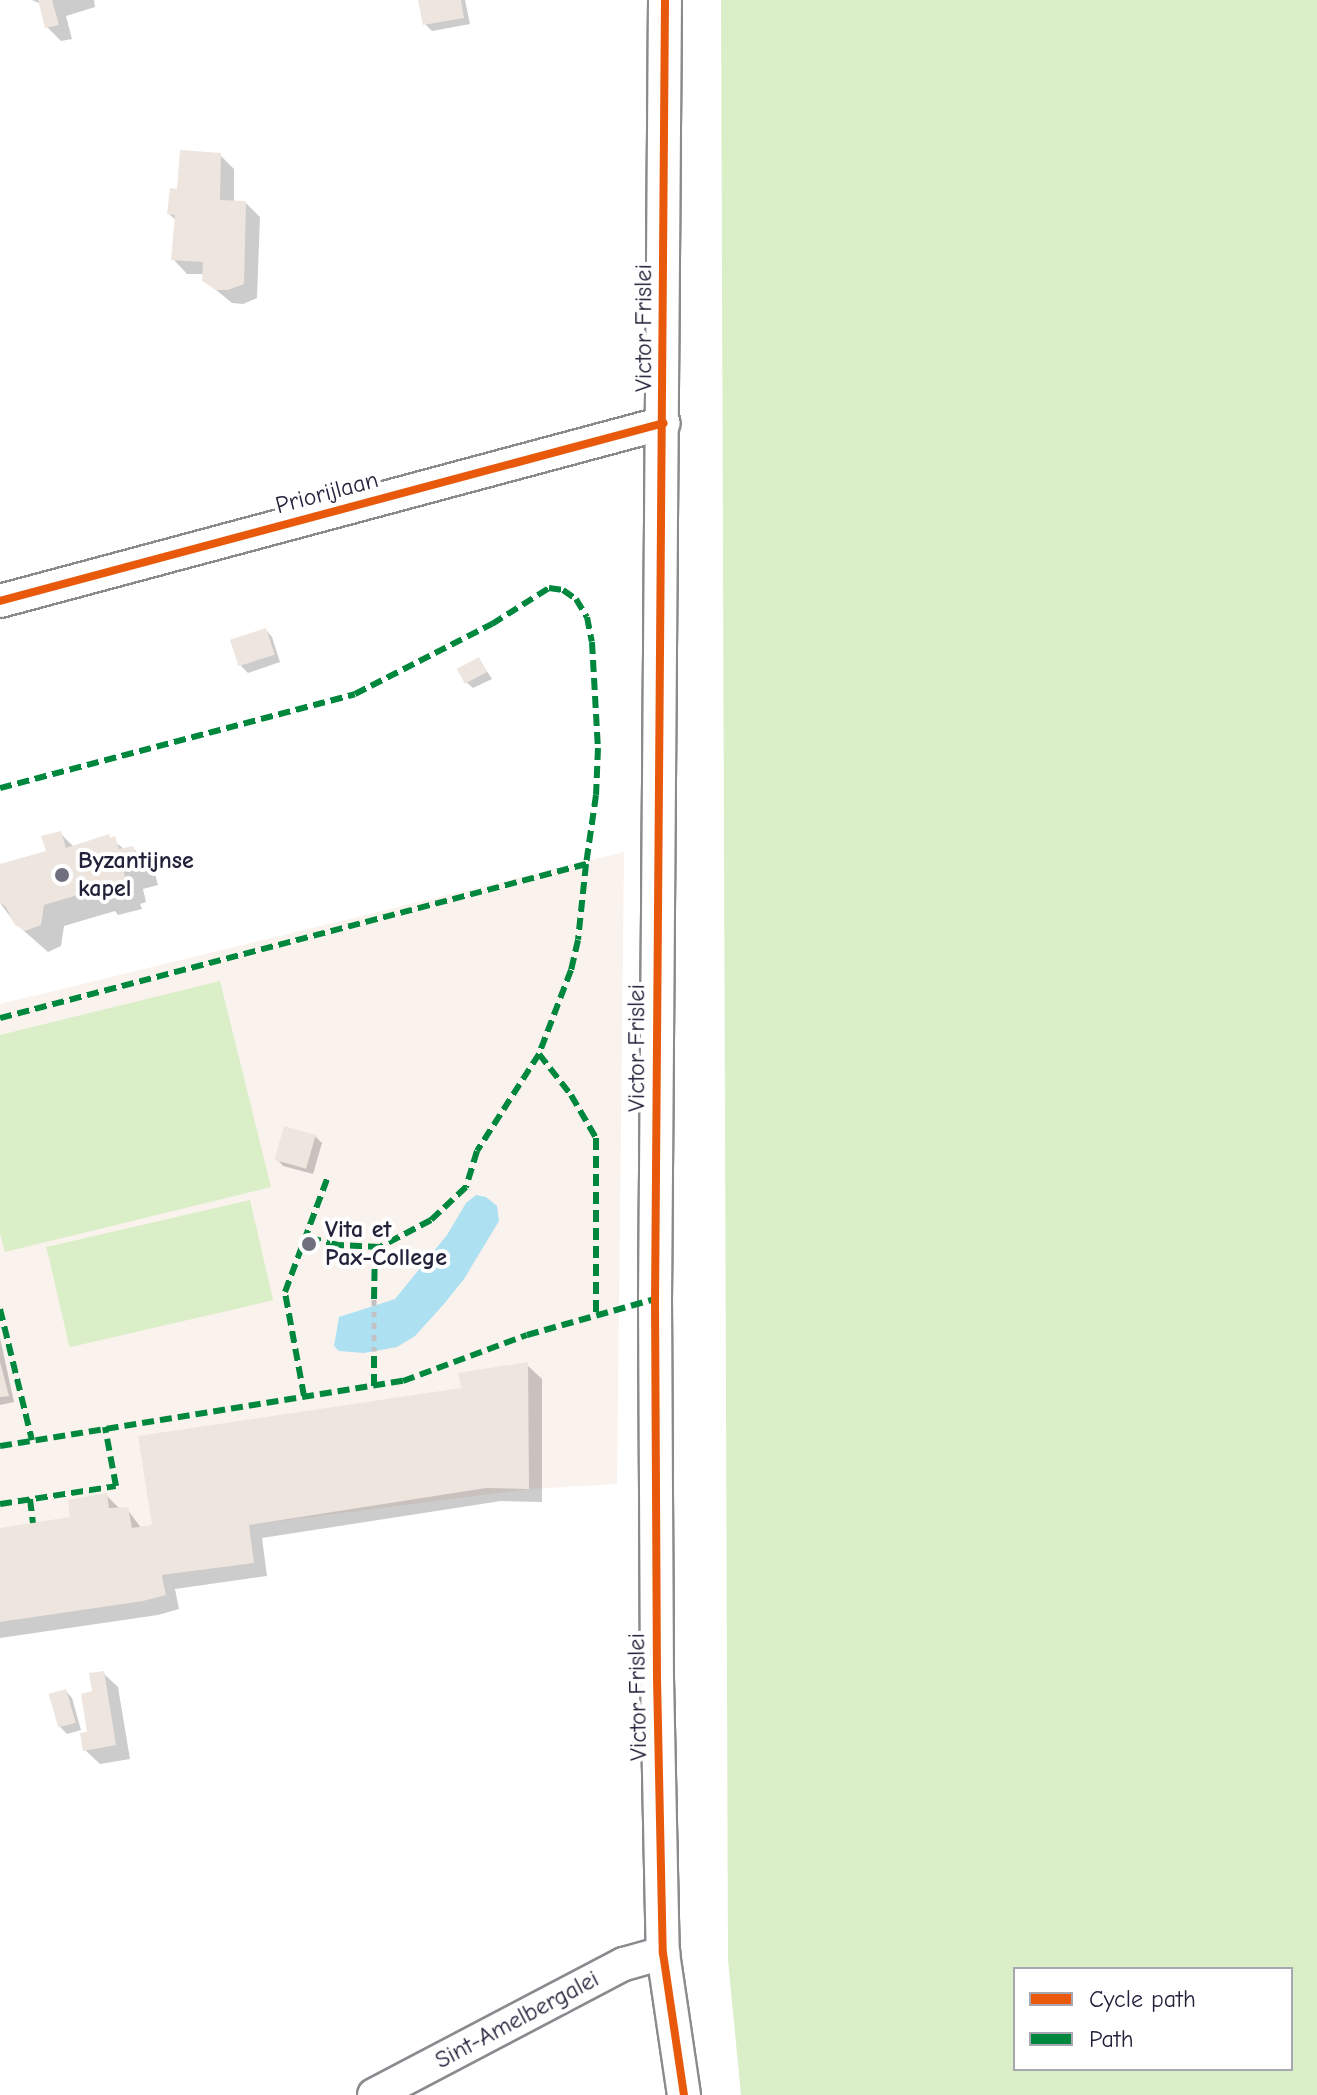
<!DOCTYPE html>
<style>
body{margin:0}
#map{position:relative;width:1317px;height:2095px;overflow:hidden;background:#fff;font-family:"Comic Neue",sans-serif}
div>[style]{position:absolute}
[style*='--x']{left:calc(var(--x)*1px);top:calc(var(--y)*1px);width:calc(var(--w)*1px);rotate:calc(var(--a)*1deg)}
.built>*{inset:0;background:#faf2ed}
.green>*{inset:0;background:#daeec7;transform-origin:0 0}
.water>*{inset:0;background:#ade0f1}
.shadow>*{inset:0;background:#0003}
.building>*{inset:0;background:#eee5df;transform-origin:0 0}
.path>*{height:5px;margin-top:-2.5px;transform-origin:0;background:repeating-linear-gradient(90deg,#c2c2c4 0 6px,transparent 0 12px)}
.roads{filter:drop-shadow(2px 0 #8a8a8f) drop-shadow(-2px 0 #8a8a8f) drop-shadow(0 2px #8a8a8f) drop-shadow(0 -2px #8a8a8f)}
.street>*{height:32px;margin:-16px;padding:0 16px;transform-origin:16px;border-radius:16px;background:#fff}
.quiet>*{height:6px;margin-top:-3px;transform-origin:0;background:repeating-linear-gradient(90deg,#00873e 0 12px,transparent 0 18px)}
.cycleway>*{height:8px;margin:-4px;padding:0 4px;transform-origin:4px;border-radius:4px;background:#e8590c}
.dots>*{width:22px;height:22px;translate:-50% -50%;box-sizing:border-box;border:4px solid #fff;border-radius:50%}
span{translate:-50% -50%;white-space:nowrap;text-align:center;line-height:1.15;-webkit-text-stroke:8px #fff;paint-order:stroke}
.street-label{font-size:24px;color:#22223b}
.poi-label{font-size:24px;color:#22223b;font-weight:700}
.left{translate:0 -50%;text-align:left}
.legend{position:absolute;left:1013px;top:1967px;width:280px;height:104px;box-sizing:border-box;background:#fff;border:2px solid #a7a7b1;margin:0;padding:10px 14px;list-style:none;font-size:24px;color:#22223b}
.legend li{display:flex;align-items:center;gap:16px;height:40px}
.legend b{width:40px;border:2px solid #a7a7b1}
</style>
<div id="map">
<div class="built">
<div style="clip-path:polygon(624px 852px,617px 1484px,529px 1489px,249px 1525px,254px 1563px,163px 1575px,166px 1595px,3px 1622px,0 1618px,0 1004px)"></div>
</div>
<div class="green">
<div style="clip-path:polygon(evenodd,721px 0,1317px 0,1317px 2095px,741px 2095px,728px 1960px,721px 0,1015px 1969px,1291px 1969px,1291px 2069px,1015px 2069px,1015px 1969px)"></div>
<div style="clip-path:polygon(220px 981px,271px 1187px,5px 1252px,0 1234px,0 1035px)"></div>
<div style="left:250px;top:1200px;width:103px;height:209px;rotate:77deg"></div>
</div>
<div class="water">
<div style="clip-path:polygon(476px 1195px,486px 1197px,497px 1206px,499px 1221px,464px 1279px,444px 1304px,415px 1336px,397px 1347px,364px 1353px,339px 1351px,334px 1346px,339px 1317px,395px 1299px,447px 1235px,466px 1203px)"></div>
</div>
<div class="shadow">
<div style="clip-path:polygon(32px 0,94px 0,95px 7px,66px 16px,72px 39px,61px 41px,46px 26px,41px 4px)"></div>
<div style="clip-path:polygon(420px 0,465px 0,470px 24px,432px 31px,425px 24px)"></div>
<div style="clip-path:polygon(220px 155px,234px 169px,234px 202px,246px 203px,260px 217px,257px 298px,243px 304px,232px 303px,204px 280px,204px 274px,187px 274px,173px 259px,177px 221px,169px 214px,179px 191px)"></div>
<div style="clip-path:polygon(266px 630px,272px 637px,280px 662px,248px 673px,241px 666px)"></div>
<div style="clip-path:polygon(479px 659px,492px 679px,473px 688px,466px 682px)"></div>
<div style="clip-path:polygon(60px 833px,74px 847px,108px 836px,125px 850px,133px 848px,154px 870px,158px 885px,143px 889px,146px 902px,140px 904px,142px 909px,118px 915px,115px 911px,64px 926px,61px 946px,48px 952px,15px 923px,0 903px,0 866px,48px 853px)"></div>
<div style="clip-path:polygon(315px 1136px,322px 1143px,313px 1174px,283px 1166px,277px 1159px)"></div>
<div style="clip-path:polygon(0 1338px,14px 1402px,0 1405px)"></div>
<div style="clip-path:polygon(527px 1365px,542px 1379px,542px 1502px,501px 1501px,262px 1538px,267px 1576px,175px 1589px,179px 1609px,158px 1615px,0 1638px,0 1530px,73px 1518px,106px 1495px,120px 1509px,127px 1509px,142px 1529px,154px 1527px)"></div>
<div style="clip-path:polygon(103px 1673px,118px 1687px,130px 1759px,100px 1764px,85px 1750px,95px 1693px)"></div>
<div style="clip-path:polygon(66px 1691px,72px 1698px,81px 1730px,67px 1734px,60px 1727px)"></div>
</div>
<div class="building">
<div style="clip-path:polygon(38px 0,52px 0,59px 25px,45px 28px)"></div>
<div style="clip-path:polygon(418px 0,461px 0,464px 18px,423px 25px)"></div>
<div style="clip-path:polygon(180px 150px,221px 153px,220px 200px,246px 201px,244px 284px,228px 290px,216px 290px,202px 281px,203px 262px,171px 260px,175px 215px,167px 214px,170px 188px,177px 189px)"></div>
<div style="left:266px;top:628px;width:28px;height:38px;rotate:72deg"></div>
<div style="left:479px;top:657px;width:17px;height:25px;rotate:62deg"></div>
<div style="clip-path:polygon(61px 831px,66px 848px,109px 834px,110px 838px,115px 836px,119px 849px,133px 846px,139px 864px,123px 868px,126px 881px,120px 883px,122px 888px,95px 894px,94px 890px,44px 905px,41px 925px,25px 931px,14px 924px,6px 907px,0 903px,0 864px,46px 851px,41px 836px)"></div>
<div style="left:284px;top:1126px;width:33px;height:35px;rotate:16deg"></div>
<div style="clip-path:polygon(0 1362px,9px 1396px,0 1397px)"></div>
<div style="clip-path:polygon(528px 1362px,529px 1489px,486px 1488px,249px 1525px,254px 1563px,162px 1575px,166px 1595px,143px 1601px,0 1622px,0 1528px,70px 1517px,68px 1500px,107px 1493px,109px 1508px,128px 1507px,132px 1528px,152px 1525px,138px 1436px,461px 1388px,458px 1373px)"></div>
<div style="clip-path:polygon(104px 1671px,116px 1745px,83px 1751px,80px 1733px,87px 1732px,81px 1694px,92px 1691px,89px 1673px)"></div>
<div style="left:66px;top:1689px;width:35px;height:18px;rotate:74deg"></div>
</div>
<div class="path">
<div style="--x:374;--y:1299;--w:52;--a:90"></div>
</div>
<div class="roads">
<div class="street">
<div style="--x:665;--y:0;--w:1299;--a:90.44"></div>
<div style="--x:655;--y:1299;--w:379;--a:89.7"></div>
<div style="--x:657;--y:1678;--w:275;--a:88.8"></div>
<div style="--x:663;--y:1953;--w:144;--a:81.6"></div>
<div style="--x:0;--y:601;--w:687;--a:-15.01"></div>
<div style="--x:374;--y:2095;--w:282;--a:-27.7"></div>
<div style="--x:624;--y:1964;--w:41;--a:-15.8"></div>
</div>
</div>
<div class="quiet">
<div style="--x:0;--y:788;--w:367;--a:-14.8"></div>
<div style="--x:355;--y:694;--w:154;--a:-27.1"></div>
<div style="--x:492;--y:624;--w:67;--a:-32.3"></div>
<div style="--x:549;--y:588;--w:14;--a:8"></div>
<div style="--x:563;--y:590;--w:16;--a:35"></div>
<div style="--x:576;--y:599;--w:21;--a:59"></div>
<div style="--x:587;--y:617;--w:25;--a:79"></div>
<div style="--x:592;--y:642;--w:106;--a:86.8"></div>
<div style="--x:598;--y:748;--w:47;--a:92.4"></div>
<div style="--x:596;--y:795;--w:70;--a:98.2"></div>
<div style="--x:0;--y:1018;--w:606;--a:-14.72"></div>
<div style="--x:586;--y:864;--w:76;--a:96"></div>
<div style="--x:578;--y:940;--w:31;--a:103"></div>
<div style="--x:571;--y:970;--w:90;--a:110.9"></div>
<div style="--x:539;--y:1054;--w:115;--a:122.6"></div>
<div style="--x:477;--y:1151;--w:38;--a:107"></div>
<div style="--x:466;--y:1187;--w:48;--a:136.7"></div>
<div style="--x:431;--y:1220;--w:58;--a:152.1"></div>
<div style="--x:380;--y:1247;--w:42;--a:-177.3"></div>
<div style="--x:338;--y:1245;--w:34;--a:-166"></div>
<div style="--x:539;--y:1054;--w:52;--a:52"></div>
<div style="--x:571;--y:1095;--w:50;--a:59.8"></div>
<div style="--x:596;--y:1138;--w:177;--a:90"></div>
<div style="--x:374;--y:1299;--w:53;--a:-88.9"></div>
<div style="--x:0;--y:1309;--w:135;--a:76.3"></div>
<div style="--x:374;--y:1386;--w:35;--a:-90"></div>
<div style="--x:304;--y:1396;--w:106;--a:-100.4"></div>
<div style="--x:285;--y:1292;--w:121;--a:-69.6"></div>
<div style="--x:0;--y:1446;--w:408;--a:-9.2"></div>
<div style="--x:403;--y:1381;--w:132;--a:-20.4"></div>
<div style="--x:527;--y:1335;--w:133;--a:-15.7"></div>
<div style="--x:30;--y:1499;--w:24;--a:83"></div>
<div style="--x:0;--y:1504;--w:117;--a:-8.8"></div>
<div style="--x:116;--y:1486;--w:60;--a:-100.6"></div>
</div>
<div class="cycleway">
<div style="--x:665;--y:0;--w:1299;--a:90.44"></div>
<div style="--x:655;--y:1299;--w:379;--a:89.7"></div>
<div style="--x:657;--y:1678;--w:275;--a:88.8"></div>
<div style="--x:663;--y:1953;--w:144;--a:81.6"></div>
<div style="--x:0;--y:601;--w:687;--a:-15.01"></div>
</div>
<div class="dots">
<div style="left:62px;top:875px;background:#6f6f80"></div>
<div style="left:309px;top:1244px;background:#6f6f80"></div>
</div>
<div class="street-label">
<span style="left:644px;top:328px;rotate:-90deg">Victor Frislei</span>
<span style="left:327px;top:493px;rotate:-15deg">Priorijlaan</span>
<span style="left:637px;top:1048px;rotate:-90deg">Victor Frislei</span>
<span style="left:638px;top:1697px;rotate:-91deg">Victor Frislei</span>
<span style="left:517px;top:2020px;rotate:-28deg">Sint-Amelbergalei</span>
</div>
<div class="poi-label">
<span class="left" style="left:78px;top:875px">Byzantijnse<br>kapel</span>
<span class="left" style="left:325px;top:1244px">Vita et<br>Pax-College</span>
</div>
<ul class="legend">
<li><b style="height:10px;background:#e8590c"></b>Cycle path</li>
<li><b style="height:10px;background:#00873e"></b>Path</li>
</ul>
</div>
